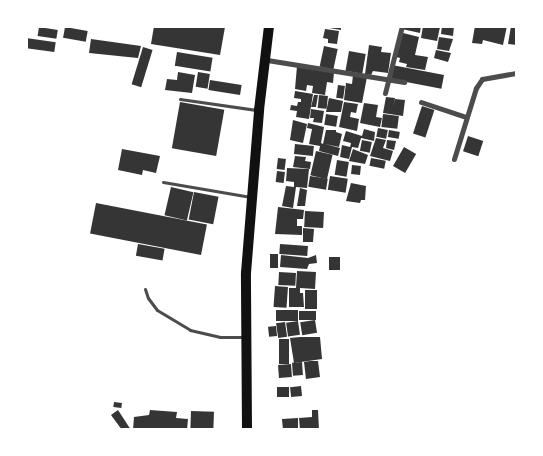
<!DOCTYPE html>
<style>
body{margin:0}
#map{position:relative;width:543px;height:456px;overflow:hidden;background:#fff;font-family:"Exo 2",sans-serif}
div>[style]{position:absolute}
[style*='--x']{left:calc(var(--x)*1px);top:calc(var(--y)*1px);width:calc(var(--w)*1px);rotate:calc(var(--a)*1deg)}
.building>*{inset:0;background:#353535;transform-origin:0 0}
.service>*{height:3px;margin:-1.5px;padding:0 1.5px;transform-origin:1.5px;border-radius:1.5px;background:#4c4c4c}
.minor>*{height:5px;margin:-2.5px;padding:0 2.5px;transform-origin:2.5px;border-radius:2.5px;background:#4c4c4c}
.primary>*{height:10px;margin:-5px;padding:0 5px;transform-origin:5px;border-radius:5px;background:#111}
span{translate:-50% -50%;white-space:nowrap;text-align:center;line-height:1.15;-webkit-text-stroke:4px #fff;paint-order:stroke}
.frame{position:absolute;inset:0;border:28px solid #fff;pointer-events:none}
</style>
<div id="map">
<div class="building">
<div style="clip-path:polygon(154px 26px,225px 27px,220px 55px,151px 44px)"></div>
<div style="clip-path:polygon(318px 26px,341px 26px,341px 30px)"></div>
<div style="clip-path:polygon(403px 26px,421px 26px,420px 33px,402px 29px)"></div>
<div style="clip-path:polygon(423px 26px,440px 27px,437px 41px,421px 38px)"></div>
<div style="clip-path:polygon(442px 26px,454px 26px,453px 36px,441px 34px)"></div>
<div style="clip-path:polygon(475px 26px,507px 26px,503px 45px,483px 40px,482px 44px,472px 43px)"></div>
<div style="clip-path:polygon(511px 26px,517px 26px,517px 45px,508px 44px)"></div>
<div style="left:39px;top:27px;width:19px;height:9px;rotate:9deg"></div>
<div style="left:65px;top:27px;width:23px;height:11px;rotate:10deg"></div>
<div style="clip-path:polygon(325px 29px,339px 31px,337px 44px,328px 43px,328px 39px,323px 38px)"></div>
<div style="clip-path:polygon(403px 33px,419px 37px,415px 55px,428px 57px,425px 70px,406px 67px,407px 64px,399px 62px,400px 58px,396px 57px)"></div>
<div style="clip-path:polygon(439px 37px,453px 39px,449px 51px,437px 49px)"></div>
<div style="left:26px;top:38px;width:30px;height:10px;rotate:8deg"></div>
<div style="clip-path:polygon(91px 39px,141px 46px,138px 58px,89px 53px)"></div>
<div style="clip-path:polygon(369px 45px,382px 47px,381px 52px,391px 53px,388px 73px,373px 71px,371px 75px,365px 74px)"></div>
<div style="left:324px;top:46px;width:14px;height:21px;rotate:12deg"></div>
<div style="left:143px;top:47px;width:10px;height:39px;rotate:17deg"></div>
<div style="clip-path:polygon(436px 50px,451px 53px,448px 62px,434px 58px)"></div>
<div style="left:349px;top:51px;width:17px;height:20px;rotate:10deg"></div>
<div style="left:177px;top:52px;width:36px;height:14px;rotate:9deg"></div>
<div style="left:392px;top:65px;width:53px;height:14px;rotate:11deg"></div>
<div style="clip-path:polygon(297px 66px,334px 72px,333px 83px,327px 82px,325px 95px,312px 93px,313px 86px,307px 85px,306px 91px,295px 89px)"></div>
<div style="clip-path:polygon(178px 72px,195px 75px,192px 93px,165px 90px,167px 79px,177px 80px)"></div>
<div style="left:198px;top:72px;width:12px;height:15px;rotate:9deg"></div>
<div style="clip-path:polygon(353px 75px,367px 77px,362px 103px,344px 100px,346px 83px,352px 84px)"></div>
<div style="left:210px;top:80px;width:32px;height:10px;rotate:9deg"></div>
<div style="left:338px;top:85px;width:7px;height:13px;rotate:8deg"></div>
<div style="clip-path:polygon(295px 91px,313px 94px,309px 119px,296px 117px,297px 111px,290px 110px,291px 105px,297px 106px,298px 102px,301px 102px,301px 99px,294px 98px)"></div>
<div style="clip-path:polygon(314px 95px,318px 95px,316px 107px,311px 107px)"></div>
<div style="left:319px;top:95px;width:9px;height:13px;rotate:6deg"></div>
<div style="clip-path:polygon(386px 97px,395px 98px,393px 107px,395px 99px,405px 100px,403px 116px,383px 113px)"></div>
<div style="clip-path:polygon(329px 98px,343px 101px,341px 112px,326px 112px)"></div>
<div style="left:180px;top:102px;width:45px;height:47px;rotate:10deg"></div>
<div style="clip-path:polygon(344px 102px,358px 104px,356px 113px,351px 112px,350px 117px,359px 119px,357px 131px,339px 127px)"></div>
<div style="clip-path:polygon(364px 103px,378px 105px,376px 117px,382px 118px,380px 127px,360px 123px)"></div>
<div style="left:422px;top:106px;width:13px;height:29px;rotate:18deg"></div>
<div style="clip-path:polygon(311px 109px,324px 111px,322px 123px,313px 122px,314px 118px,310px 118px)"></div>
<div style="left:326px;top:114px;width:12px;height:11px;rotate:9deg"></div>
<div style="left:383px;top:114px;width:16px;height:13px;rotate:7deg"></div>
<div style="clip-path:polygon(293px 120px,307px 124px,303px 143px,290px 140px)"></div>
<div style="clip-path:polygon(308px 123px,324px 127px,321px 143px,323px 144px,326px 130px,336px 130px,336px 132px,342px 134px,339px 147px,325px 144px,340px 148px,338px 156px,319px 151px,320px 146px,309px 144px,312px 129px,307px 128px)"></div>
<div style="left:378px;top:128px;width:10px;height:9px;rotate:11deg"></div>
<div style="clip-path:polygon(364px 129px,375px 132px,374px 141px,361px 138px,358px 148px,352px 147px,349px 159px,340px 157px,342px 145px,350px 147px,351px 143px,343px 141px,346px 131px,362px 136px)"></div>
<div style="left:389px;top:130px;width:11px;height:7px;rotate:10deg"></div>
<div style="left:468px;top:136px;width:16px;height:16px;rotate:18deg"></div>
<div style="clip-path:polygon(376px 138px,386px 140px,383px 148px,393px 151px,390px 161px,370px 156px)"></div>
<div style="left:362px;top:140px;width:10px;height:11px;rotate:11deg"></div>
<div style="clip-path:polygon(387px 140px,396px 141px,394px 150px,386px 148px)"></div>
<div style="left:295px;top:144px;width:19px;height:10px;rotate:6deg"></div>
<div style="left:404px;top:147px;width:14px;height:22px;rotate:30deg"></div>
<div style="clip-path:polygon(122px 149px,160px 156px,156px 173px,143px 170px,142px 175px,118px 170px)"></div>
<div style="clip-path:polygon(353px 149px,368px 155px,365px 164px,349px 161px)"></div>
<div style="left:316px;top:151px;width:17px;height:25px;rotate:13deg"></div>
<div style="clip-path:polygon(295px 156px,306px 157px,305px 161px,311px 162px,310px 169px,293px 167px)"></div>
<div style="left:278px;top:158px;width:8px;height:11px;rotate:7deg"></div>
<div style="left:371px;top:158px;width:15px;height:8px;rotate:11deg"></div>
<div style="left:337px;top:160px;width:12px;height:15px;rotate:9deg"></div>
<div style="left:352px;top:165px;width:9px;height:9px;rotate:6deg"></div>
<div style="clip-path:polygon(287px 168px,309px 169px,307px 188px,296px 187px,293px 208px,282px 206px,286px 186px,294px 187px,294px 182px,286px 181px)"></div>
<div style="left:277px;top:171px;width:8px;height:11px;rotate:7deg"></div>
<div style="left:310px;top:176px;width:18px;height:11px;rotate:9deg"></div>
<div style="left:330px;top:176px;width:18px;height:14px;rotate:9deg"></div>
<div style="clip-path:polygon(351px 183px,366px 186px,365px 200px,361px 200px,360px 203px,346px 201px)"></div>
<div style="left:171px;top:187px;width:23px;height:29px;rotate:13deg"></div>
<div style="clip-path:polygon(300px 188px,307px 190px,305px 206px,297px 206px)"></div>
<div style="left:194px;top:192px;width:25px;height:28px;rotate:11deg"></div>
<div style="left:96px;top:203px;width:113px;height:31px;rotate:11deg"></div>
<div style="clip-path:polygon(278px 207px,304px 210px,303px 219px,297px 219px,297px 226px,302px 226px,302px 235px,275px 234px)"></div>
<div style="left:305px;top:211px;width:19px;height:16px;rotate:3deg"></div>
<div style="clip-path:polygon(303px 228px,314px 229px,313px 242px,303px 242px)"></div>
<div style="left:138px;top:244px;width:27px;height:12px;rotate:10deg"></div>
<div style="left:280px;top:244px;width:28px;height:10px;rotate:4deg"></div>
<div style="left:270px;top:254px;width:8px;height:14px"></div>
<div style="clip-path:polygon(281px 255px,308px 258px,316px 255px,317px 263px,309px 264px,307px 269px,280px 267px)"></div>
<div style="left:329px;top:257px;width:11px;height:13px"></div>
<div style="clip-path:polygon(297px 271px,316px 272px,315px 289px,300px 288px,300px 293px,303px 293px,304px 307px,289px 307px,289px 288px,296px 288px)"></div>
<div style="left:279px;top:272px;width:17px;height:13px;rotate:3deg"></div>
<div style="left:275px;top:286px;width:13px;height:21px;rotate:4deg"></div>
<div style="left:305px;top:290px;width:12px;height:19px"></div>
<div style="left:276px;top:310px;width:22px;height:11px"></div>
<div style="left:299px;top:311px;width:17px;height:9px"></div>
<div style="left:315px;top:320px;width:13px;height:15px;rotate:81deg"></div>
<div style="left:298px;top:321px;width:14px;height:12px;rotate:82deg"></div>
<div style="left:285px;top:322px;width:15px;height:9px;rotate:82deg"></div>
<div style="left:276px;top:326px;width:10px;height:8px;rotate:84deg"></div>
<div style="clip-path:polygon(300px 337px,320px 337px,322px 359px,294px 363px,290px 338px)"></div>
<div style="left:279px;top:339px;width:10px;height:25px"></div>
<div style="clip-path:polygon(310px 361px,318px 361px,320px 377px,306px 379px,304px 362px)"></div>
<div style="left:302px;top:362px;width:13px;height:10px;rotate:86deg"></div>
<div style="left:291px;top:364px;width:13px;height:13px;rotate:86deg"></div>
<div style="left:301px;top:386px;width:10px;height:11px;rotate:84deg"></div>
<div style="left:289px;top:387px;width:10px;height:12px;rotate:90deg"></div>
<div style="left:114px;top:402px;width:8px;height:5px;rotate:7deg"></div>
<div style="clip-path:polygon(118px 410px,131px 430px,122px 430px,111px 415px)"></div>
<div style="clip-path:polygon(150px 410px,177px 412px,176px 418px,188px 419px,187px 430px,133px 430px,134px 417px,149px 415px)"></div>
<div style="clip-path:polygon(312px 410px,318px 410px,319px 430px,300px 430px,299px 418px,312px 417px)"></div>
<div style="left:191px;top:411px;width:23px;height:19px;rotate:2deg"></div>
<div style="clip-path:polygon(298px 418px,298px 430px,283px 430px,282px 419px)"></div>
</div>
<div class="service">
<div style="--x:180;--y:99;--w:77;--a:8.2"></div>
<div style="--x:163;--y:182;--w:89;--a:9.7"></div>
<div style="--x:145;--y:289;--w:9;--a:72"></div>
<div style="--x:148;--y:298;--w:15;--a:53"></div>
<div style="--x:157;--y:310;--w:39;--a:31"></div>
<div style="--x:190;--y:330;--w:31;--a:13"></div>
<div style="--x:220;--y:337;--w:25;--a:0"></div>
</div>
<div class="minor">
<div style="--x:267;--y:60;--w:139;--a:9.1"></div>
<div style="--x:385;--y:93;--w:69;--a:-75.8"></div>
<div style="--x:421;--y:102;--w:47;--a:18.4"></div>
<div style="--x:454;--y:159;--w:74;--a:-72.8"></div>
<div style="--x:476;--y:88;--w:11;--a:-56"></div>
<div style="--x:482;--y:79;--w:36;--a:-10"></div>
</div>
<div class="primary">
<div style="--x:247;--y:430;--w:157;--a:-90.4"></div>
<div style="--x:246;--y:273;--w:164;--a:-85.4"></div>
<div style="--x:259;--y:110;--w:85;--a:-83.2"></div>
</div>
<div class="frame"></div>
</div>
